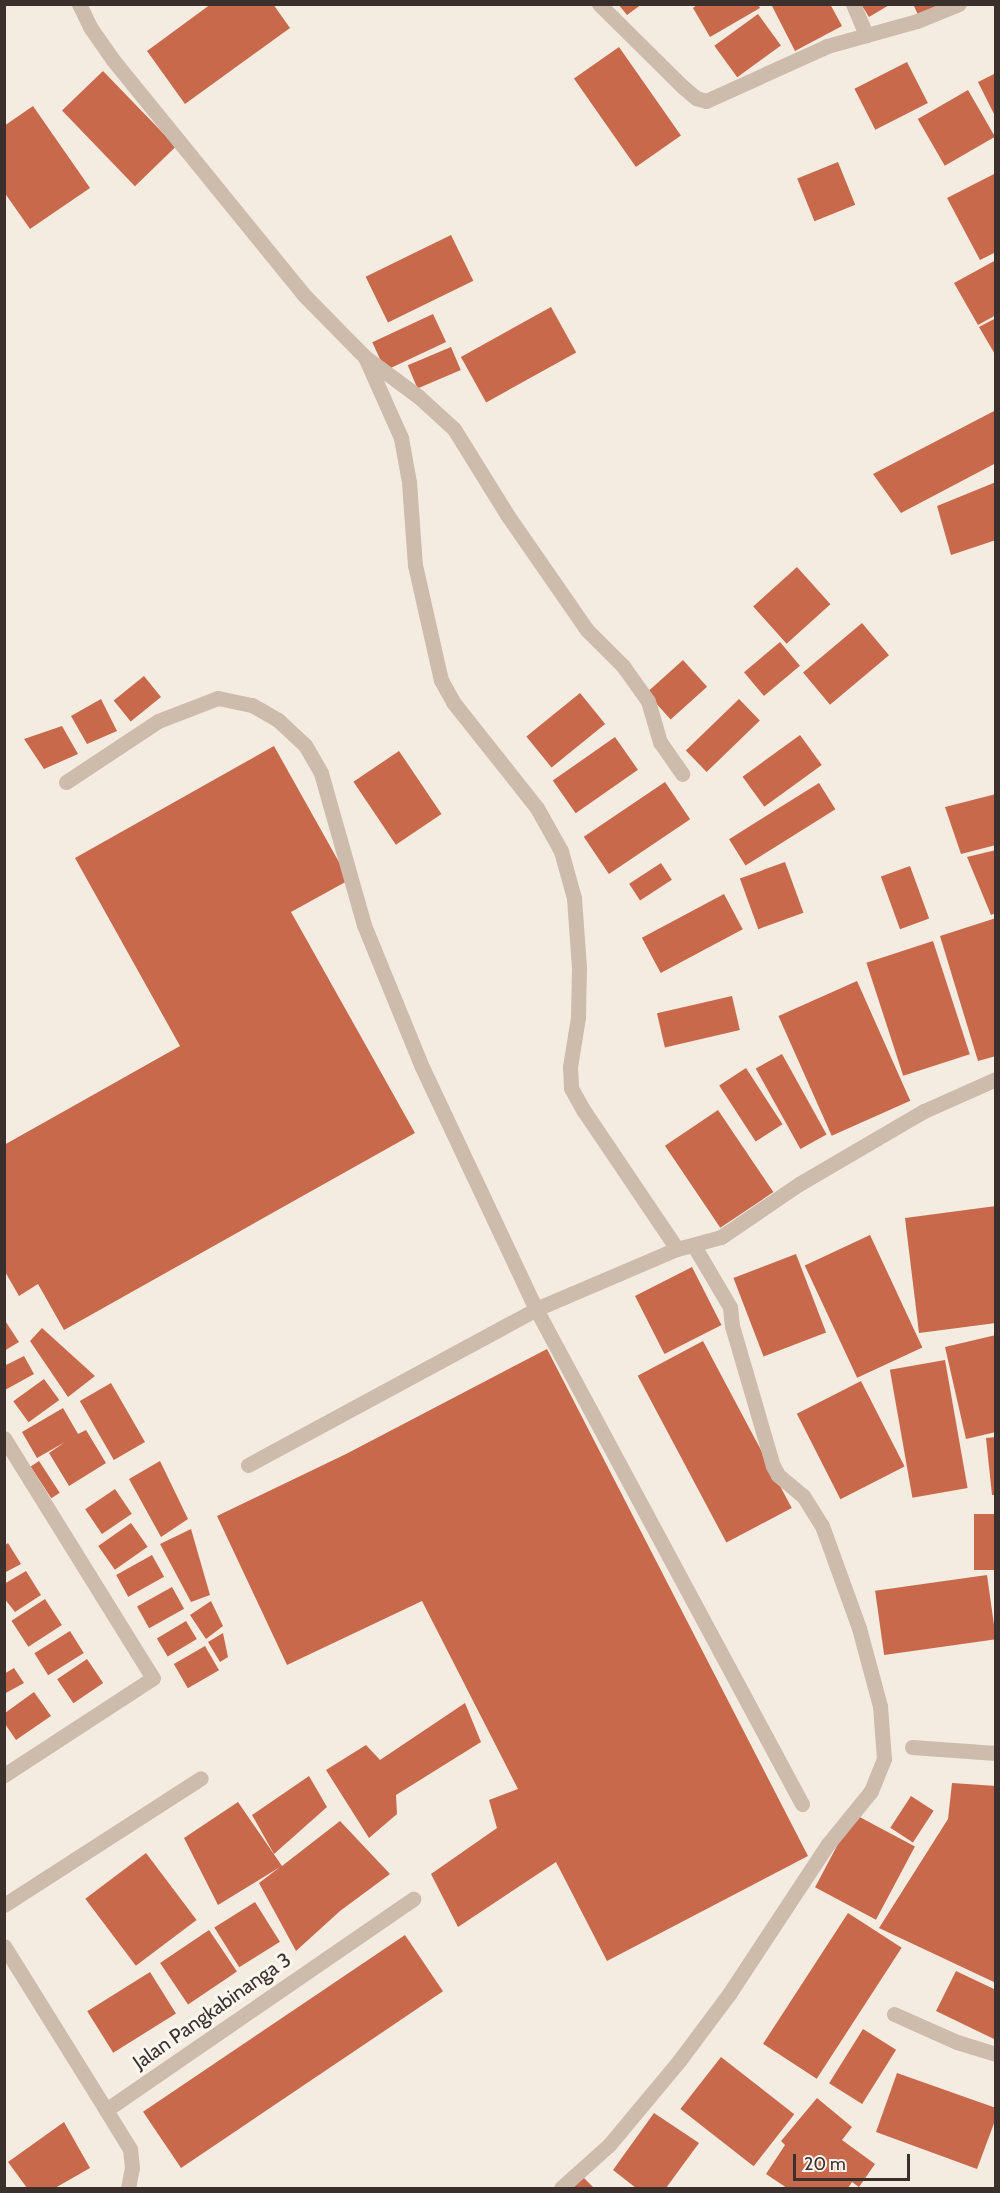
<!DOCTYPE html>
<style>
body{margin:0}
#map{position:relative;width:1000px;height:2193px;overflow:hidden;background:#f4ebe1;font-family:Cabin,sans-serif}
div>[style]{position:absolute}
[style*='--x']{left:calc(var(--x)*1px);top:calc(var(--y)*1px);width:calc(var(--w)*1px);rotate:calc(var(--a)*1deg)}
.building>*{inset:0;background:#c8694b;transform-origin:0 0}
.street>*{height:15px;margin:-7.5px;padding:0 7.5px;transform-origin:7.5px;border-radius:7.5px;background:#cdbbac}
span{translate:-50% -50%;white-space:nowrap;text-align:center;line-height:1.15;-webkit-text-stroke:6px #fbf5ee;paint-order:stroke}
.street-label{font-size:20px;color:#3b302b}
.frame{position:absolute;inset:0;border:6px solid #3b302b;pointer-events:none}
.scale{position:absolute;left:793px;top:2154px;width:117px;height:27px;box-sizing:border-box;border:3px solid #3b302b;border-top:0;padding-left:8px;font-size:18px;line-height:21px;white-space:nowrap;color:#3b302b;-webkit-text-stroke:4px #fbf5ee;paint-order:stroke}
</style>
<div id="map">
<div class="building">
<div style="clip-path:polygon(211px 4px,273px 4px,290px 28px,185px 104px,147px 51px)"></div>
<div style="clip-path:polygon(618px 4px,642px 4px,627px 15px)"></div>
<div style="clip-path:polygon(698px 4px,758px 4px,760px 8px,710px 37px,693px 8px)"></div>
<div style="clip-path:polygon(771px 4px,830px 4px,842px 26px,795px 51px)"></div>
<div style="clip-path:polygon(861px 4px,891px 4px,869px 17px)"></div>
<div style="clip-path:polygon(913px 4px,948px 4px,920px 19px)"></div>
<div style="left:758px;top:14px;width:39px;height:54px;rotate:54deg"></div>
<div style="left:619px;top:47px;width:108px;height:55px;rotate:55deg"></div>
<div style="left:907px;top:62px;width:46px;height:59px;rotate:63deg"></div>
<div style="left:103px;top:71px;width:105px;height:57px;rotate:46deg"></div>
<div style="clip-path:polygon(996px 73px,996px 118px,978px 82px)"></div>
<div style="left:968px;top:90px;width:54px;height:58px;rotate:60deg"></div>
<div style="clip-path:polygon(33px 106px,90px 188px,30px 229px,4px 192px,4px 126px)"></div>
<div style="left:838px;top:162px;width:46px;height:44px;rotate:68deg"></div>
<div style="clip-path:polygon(996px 173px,996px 252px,980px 260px,947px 198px)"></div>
<div style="left:451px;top:235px;width:51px;height:95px;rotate:64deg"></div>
<div style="clip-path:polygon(996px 260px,996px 315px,978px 325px,954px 283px)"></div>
<div style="left:551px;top:307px;width:52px;height:103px;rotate:61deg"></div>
<div style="left:433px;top:314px;width:31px;height:67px;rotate:65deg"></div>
<div style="clip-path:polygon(996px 318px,996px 356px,979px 327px)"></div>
<div style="left:451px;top:347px;width:25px;height:47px;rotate:67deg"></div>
<div style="clip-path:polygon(996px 410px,996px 463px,901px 513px,873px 474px)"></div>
<div style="clip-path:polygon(996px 482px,996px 540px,951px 555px,937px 506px)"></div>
<div style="left:797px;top:567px;width:50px;height:59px;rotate:48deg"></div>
<div style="left:862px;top:623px;width:42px;height:77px;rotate:50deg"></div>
<div style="left:780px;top:642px;width:31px;height:47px;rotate:50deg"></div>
<div style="left:683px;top:660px;width:36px;height:49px;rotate:48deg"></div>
<div style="left:144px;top:676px;width:27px;height:39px;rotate:51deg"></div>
<div style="left:580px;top:693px;width:40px;height:69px;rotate:51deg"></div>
<div style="clip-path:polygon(101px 699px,117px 731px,87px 744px,71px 716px)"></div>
<div style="left:739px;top:699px;width:30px;height:74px;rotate:46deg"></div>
<div style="clip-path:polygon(62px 726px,78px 754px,44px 769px,24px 739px)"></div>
<div style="left:800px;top:735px;width:37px;height:71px;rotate:54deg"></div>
<div style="left:615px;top:737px;width:40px;height:76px;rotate:55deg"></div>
<div style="clip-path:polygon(274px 746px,349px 880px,291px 912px,415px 1133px,64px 1330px,38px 1284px,19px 1296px,4px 1270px,4px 1145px,180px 1046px,75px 858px)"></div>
<div style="left:399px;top:751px;width:76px;height:55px;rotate:56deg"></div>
<div style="left:665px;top:782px;width:45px;height:98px;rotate:56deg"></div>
<div style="left:819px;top:783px;width:31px;height:106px;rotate:58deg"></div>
<div style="clip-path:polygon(996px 794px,996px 845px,961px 854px,945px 807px)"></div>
<div style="clip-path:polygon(996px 850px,996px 913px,991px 915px,967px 857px)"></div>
<div style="left:785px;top:862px;width:54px;height:48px;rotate:70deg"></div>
<div style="left:661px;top:863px;width:20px;height:38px;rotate:57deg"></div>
<div style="left:910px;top:866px;width:56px;height:31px;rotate:70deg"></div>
<div style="left:724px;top:894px;width:40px;height:93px;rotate:62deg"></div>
<div style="clip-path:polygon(996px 918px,996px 1056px,978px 1061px,940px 936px)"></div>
<div style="left:933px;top:941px;width:119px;height:70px;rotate:72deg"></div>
<div style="left:857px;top:981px;width:131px;height:86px;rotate:66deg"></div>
<div style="left:732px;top:996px;width:35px;height:77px;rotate:77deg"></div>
<div style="left:782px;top:1054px;width:92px;height:30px;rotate:61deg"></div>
<div style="left:746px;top:1068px;width:67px;height:32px;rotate:57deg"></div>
<div style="left:718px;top:1110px;width:99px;height:64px;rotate:56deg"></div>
<div style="clip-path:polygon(996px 1206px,996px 1323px,919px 1333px,905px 1218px)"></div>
<div style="left:870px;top:1235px;width:124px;height:72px;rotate:65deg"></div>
<div style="left:796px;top:1254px;width:84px;height:67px;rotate:69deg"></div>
<div style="left:692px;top:1267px;width:65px;height:64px;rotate:63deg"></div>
<div style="clip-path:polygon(4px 1319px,19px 1342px,4px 1351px)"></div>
<div style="clip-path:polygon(42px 1328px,95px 1376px,68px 1397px,30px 1341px)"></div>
<div style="clip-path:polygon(996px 1335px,996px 1432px,966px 1439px,945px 1347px)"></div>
<div style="left:703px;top:1341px;width:189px;height:74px;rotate:62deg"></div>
<div style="clip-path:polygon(547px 1349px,808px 1856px,607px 1961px,556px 1862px,458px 1927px,431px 1874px,497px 1828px,489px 1800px,518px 1789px,422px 1601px,287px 1665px,217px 1516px,346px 1454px)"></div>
<div style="clip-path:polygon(24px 1356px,34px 1374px,5px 1390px,4px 1366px)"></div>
<div style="left:945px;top:1360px;width:130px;height:56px;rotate:80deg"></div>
<div style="left:44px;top:1379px;width:26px;height:38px;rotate:54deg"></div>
<div style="left:861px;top:1381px;width:96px;height:72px;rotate:63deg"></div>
<div style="left:111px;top:1383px;width:68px;height:36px;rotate:60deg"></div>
<div style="clip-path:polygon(63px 1408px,78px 1434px,86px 1430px,106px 1463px,69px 1486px,49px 1453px,65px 1442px,37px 1458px,22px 1432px)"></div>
<div style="clip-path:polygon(996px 1437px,996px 1495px,992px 1495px,986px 1438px)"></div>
<div style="left:39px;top:1461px;width:38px;height:10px;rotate:57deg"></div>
<div style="clip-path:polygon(160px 1461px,188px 1519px,161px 1537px,129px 1479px)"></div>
<div style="left:115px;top:1489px;width:30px;height:36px;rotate:56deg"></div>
<div style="left:996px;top:1514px;width:56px;height:22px;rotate:90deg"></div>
<div style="left:131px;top:1523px;width:29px;height:40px;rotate:55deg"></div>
<div style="clip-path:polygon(191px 1529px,210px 1595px,191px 1602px,160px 1544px)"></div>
<div style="clip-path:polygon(8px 1543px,21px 1564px,4px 1573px,4px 1546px)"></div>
<div style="left:152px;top:1555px;width:25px;height:41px;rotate:61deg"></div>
<div style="clip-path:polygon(26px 1571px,41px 1595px,15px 1612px,4px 1598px,4px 1584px)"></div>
<div style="left:987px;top:1575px;width:65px;height:113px;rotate:82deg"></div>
<div style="left:172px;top:1587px;width:25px;height:40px;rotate:61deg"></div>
<div style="left:45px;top:1599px;width:31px;height:40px;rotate:57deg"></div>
<div style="clip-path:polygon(211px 1601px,223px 1626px,206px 1639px,190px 1615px)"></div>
<div style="left:186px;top:1621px;width:21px;height:34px;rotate:59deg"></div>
<div style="left:70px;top:1631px;width:26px;height:42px;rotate:58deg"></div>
<div style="clip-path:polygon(223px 1633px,228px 1657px,220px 1662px,208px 1642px)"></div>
<div style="left:205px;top:1646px;width:28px;height:36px;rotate:60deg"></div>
<div style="left:87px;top:1659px;width:29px;height:36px;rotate:56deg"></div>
<div style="clip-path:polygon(14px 1668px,24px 1683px,4px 1694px,4px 1674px)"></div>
<div style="clip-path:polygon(34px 1692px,51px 1716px,16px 1740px,5px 1724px,5px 1713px)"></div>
<div style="clip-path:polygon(465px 1703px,481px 1742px,396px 1795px,397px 1814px,369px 1838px,326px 1770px,366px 1745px,380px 1760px)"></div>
<div style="clip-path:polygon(309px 1776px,327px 1807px,274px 1854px,252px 1815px)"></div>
<div style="clip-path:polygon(952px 1783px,996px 1786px,996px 1983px,879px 1928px,948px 1819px)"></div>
<div style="left:911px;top:1796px;width:27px;height:38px;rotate:33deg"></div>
<div style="clip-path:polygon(238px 1802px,282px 1866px,340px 1821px,390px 1874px,340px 1911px,296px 1951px,259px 1883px,280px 1867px,218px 1905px,184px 1838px)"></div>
<div style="left:854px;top:1814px;width:69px;height:83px;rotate:28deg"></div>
<div style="left:146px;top:1853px;width:84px;height:76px;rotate:53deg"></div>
<div style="left:255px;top:1902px;width:47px;height:48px;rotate:58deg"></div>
<div style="left:848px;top:1913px;width:64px;height:156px;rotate:33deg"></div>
<div style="left:209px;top:1930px;width:50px;height:59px;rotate:56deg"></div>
<div style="left:405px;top:1935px;width:68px;height:316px;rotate:56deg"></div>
<div style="clip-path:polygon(956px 1971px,996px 1990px,996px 2040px,936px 2011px)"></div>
<div style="left:150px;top:1972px;width:49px;height:74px;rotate:58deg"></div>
<div style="left:863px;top:2029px;width:39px;height:64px;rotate:32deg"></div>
<div style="left:721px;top:2057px;width:93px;height:66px;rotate:38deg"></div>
<div style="clip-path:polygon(897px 2073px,996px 2108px,996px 2118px,977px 2169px,876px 2132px)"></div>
<div style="clip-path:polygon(817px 2098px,852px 2127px,842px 2140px,875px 2164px,859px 2187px,852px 2182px,848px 2188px,787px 2188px,766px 2174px,785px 2145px,781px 2141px)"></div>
<div style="clip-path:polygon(654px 2113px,699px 2143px,666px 2188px,636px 2188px,613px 2170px)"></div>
<div style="clip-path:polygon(64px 2122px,90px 2168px,55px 2188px,27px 2188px,8px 2162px)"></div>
<div style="clip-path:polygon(583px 2177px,594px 2188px,569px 2188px)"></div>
</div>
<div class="street">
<div style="--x:79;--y:4;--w:25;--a:64"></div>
<div style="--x:90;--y:27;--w:40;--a:55.1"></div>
<div style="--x:113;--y:60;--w:301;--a:50.9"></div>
<div style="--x:303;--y:294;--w:88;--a:45.5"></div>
<div style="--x:365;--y:357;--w:89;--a:66"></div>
<div style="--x:401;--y:438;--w:45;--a:79.7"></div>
<div style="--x:409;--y:482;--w:83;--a:85.9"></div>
<div style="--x:415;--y:565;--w:118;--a:77.3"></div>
<div style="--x:441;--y:680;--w:25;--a:61"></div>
<div style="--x:453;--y:702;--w:135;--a:51.6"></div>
<div style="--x:537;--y:808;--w:49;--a:60.8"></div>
<div style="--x:561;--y:851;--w:49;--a:74.5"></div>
<div style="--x:574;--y:898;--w:70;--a:85.9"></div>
<div style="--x:579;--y:968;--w:49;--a:91.2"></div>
<div style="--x:578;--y:1017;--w:51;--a:99.1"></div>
<div style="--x:570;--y:1067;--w:21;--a:87"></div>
<div style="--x:571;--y:1088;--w:26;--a:61"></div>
<div style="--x:584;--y:1111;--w:166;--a:56"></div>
<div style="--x:599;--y:4;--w:118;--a:44.7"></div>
<div style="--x:683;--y:87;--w:17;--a:40"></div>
<div style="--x:696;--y:98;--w:10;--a:17"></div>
<div style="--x:706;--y:101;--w:133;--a:-24.4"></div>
<div style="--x:827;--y:46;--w:93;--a:-15.5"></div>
<div style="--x:917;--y:21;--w:45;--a:-22"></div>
<div style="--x:853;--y:4;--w:34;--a:67"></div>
<div style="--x:365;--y:357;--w:67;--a:36.5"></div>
<div style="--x:419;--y:397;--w:47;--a:42.4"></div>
<div style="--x:454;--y:429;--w:102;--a:58.2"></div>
<div style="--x:508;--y:516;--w:139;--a:55.3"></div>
<div style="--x:587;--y:630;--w:51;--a:45"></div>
<div style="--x:623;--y:666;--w:43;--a:54.5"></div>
<div style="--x:648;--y:701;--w:43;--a:73.7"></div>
<div style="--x:660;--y:742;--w:39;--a:55"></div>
<div style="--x:66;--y:782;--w:110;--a:-33.5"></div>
<div style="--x:158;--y:721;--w:64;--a:-21"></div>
<div style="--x:218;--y:698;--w:35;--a:12"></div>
<div style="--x:252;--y:705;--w:30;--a:30"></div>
<div style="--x:278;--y:720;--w:37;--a:43"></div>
<div style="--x:305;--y:745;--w:32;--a:60"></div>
<div style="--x:321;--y:773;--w:158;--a:74.2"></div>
<div style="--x:364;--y:925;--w:153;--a:67.8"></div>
<div style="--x:422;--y:1067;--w:268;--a:64.8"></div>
<div style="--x:536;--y:1309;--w:562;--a:61.75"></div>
<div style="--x:4;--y:1438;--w:282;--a:58.2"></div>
<div style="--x:153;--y:1678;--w:178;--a:146.9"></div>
<div style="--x:248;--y:1465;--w:328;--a:-28.4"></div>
<div style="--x:536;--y:1309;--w:153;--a:-23.1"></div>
<div style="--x:677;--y:1249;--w:46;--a:-15.3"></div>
<div style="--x:721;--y:1237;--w:94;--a:-34.2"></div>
<div style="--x:799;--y:1184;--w:145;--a:-30.3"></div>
<div style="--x:924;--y:1111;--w:79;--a:-24"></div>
<div style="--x:912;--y:1747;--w:84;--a:4.1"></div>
<div style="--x:4;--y:1905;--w:234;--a:-32.8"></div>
<div style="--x:4;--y:1946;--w:193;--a:58.1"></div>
<div style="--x:894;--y:2014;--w:69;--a:24"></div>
<div style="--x:957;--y:2042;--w:41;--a:17.1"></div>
<div style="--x:128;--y:2188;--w:20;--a:-79"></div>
<div style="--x:132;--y:2168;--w:19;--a:-96"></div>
<div style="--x:130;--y:2149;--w:46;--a:-121.6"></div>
<div style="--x:106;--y:2110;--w:373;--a:-34.5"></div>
<div style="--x:561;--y:2188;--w:64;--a:-41.9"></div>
<div style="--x:609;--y:2145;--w:109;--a:-50.2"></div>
<div style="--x:679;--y:2061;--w:84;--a:-53.3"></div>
<div style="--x:729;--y:1994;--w:180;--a:-56.6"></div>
<div style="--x:828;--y:1844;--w:68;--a:-50.9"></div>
<div style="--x:871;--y:1791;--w:35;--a:-68"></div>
<div style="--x:884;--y:1759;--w:53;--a:-94.3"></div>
<div style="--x:880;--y:1706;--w:81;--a:-105.1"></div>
<div style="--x:859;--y:1628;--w:109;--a:-109.9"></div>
<div style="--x:822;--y:1526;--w:36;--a:-122"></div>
<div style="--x:803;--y:1496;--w:33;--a:-140"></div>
<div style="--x:778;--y:1475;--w:10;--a:-119"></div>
<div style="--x:773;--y:1466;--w:146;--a:-106.3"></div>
<div style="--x:732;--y:1326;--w:19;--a:-96"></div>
<div style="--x:730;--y:1307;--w:71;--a:-120.5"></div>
</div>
<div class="street-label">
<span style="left:212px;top:2011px;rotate:-35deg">Jalan Pangkabinanga 3</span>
</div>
<div class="frame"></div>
<div class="scale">20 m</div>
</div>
